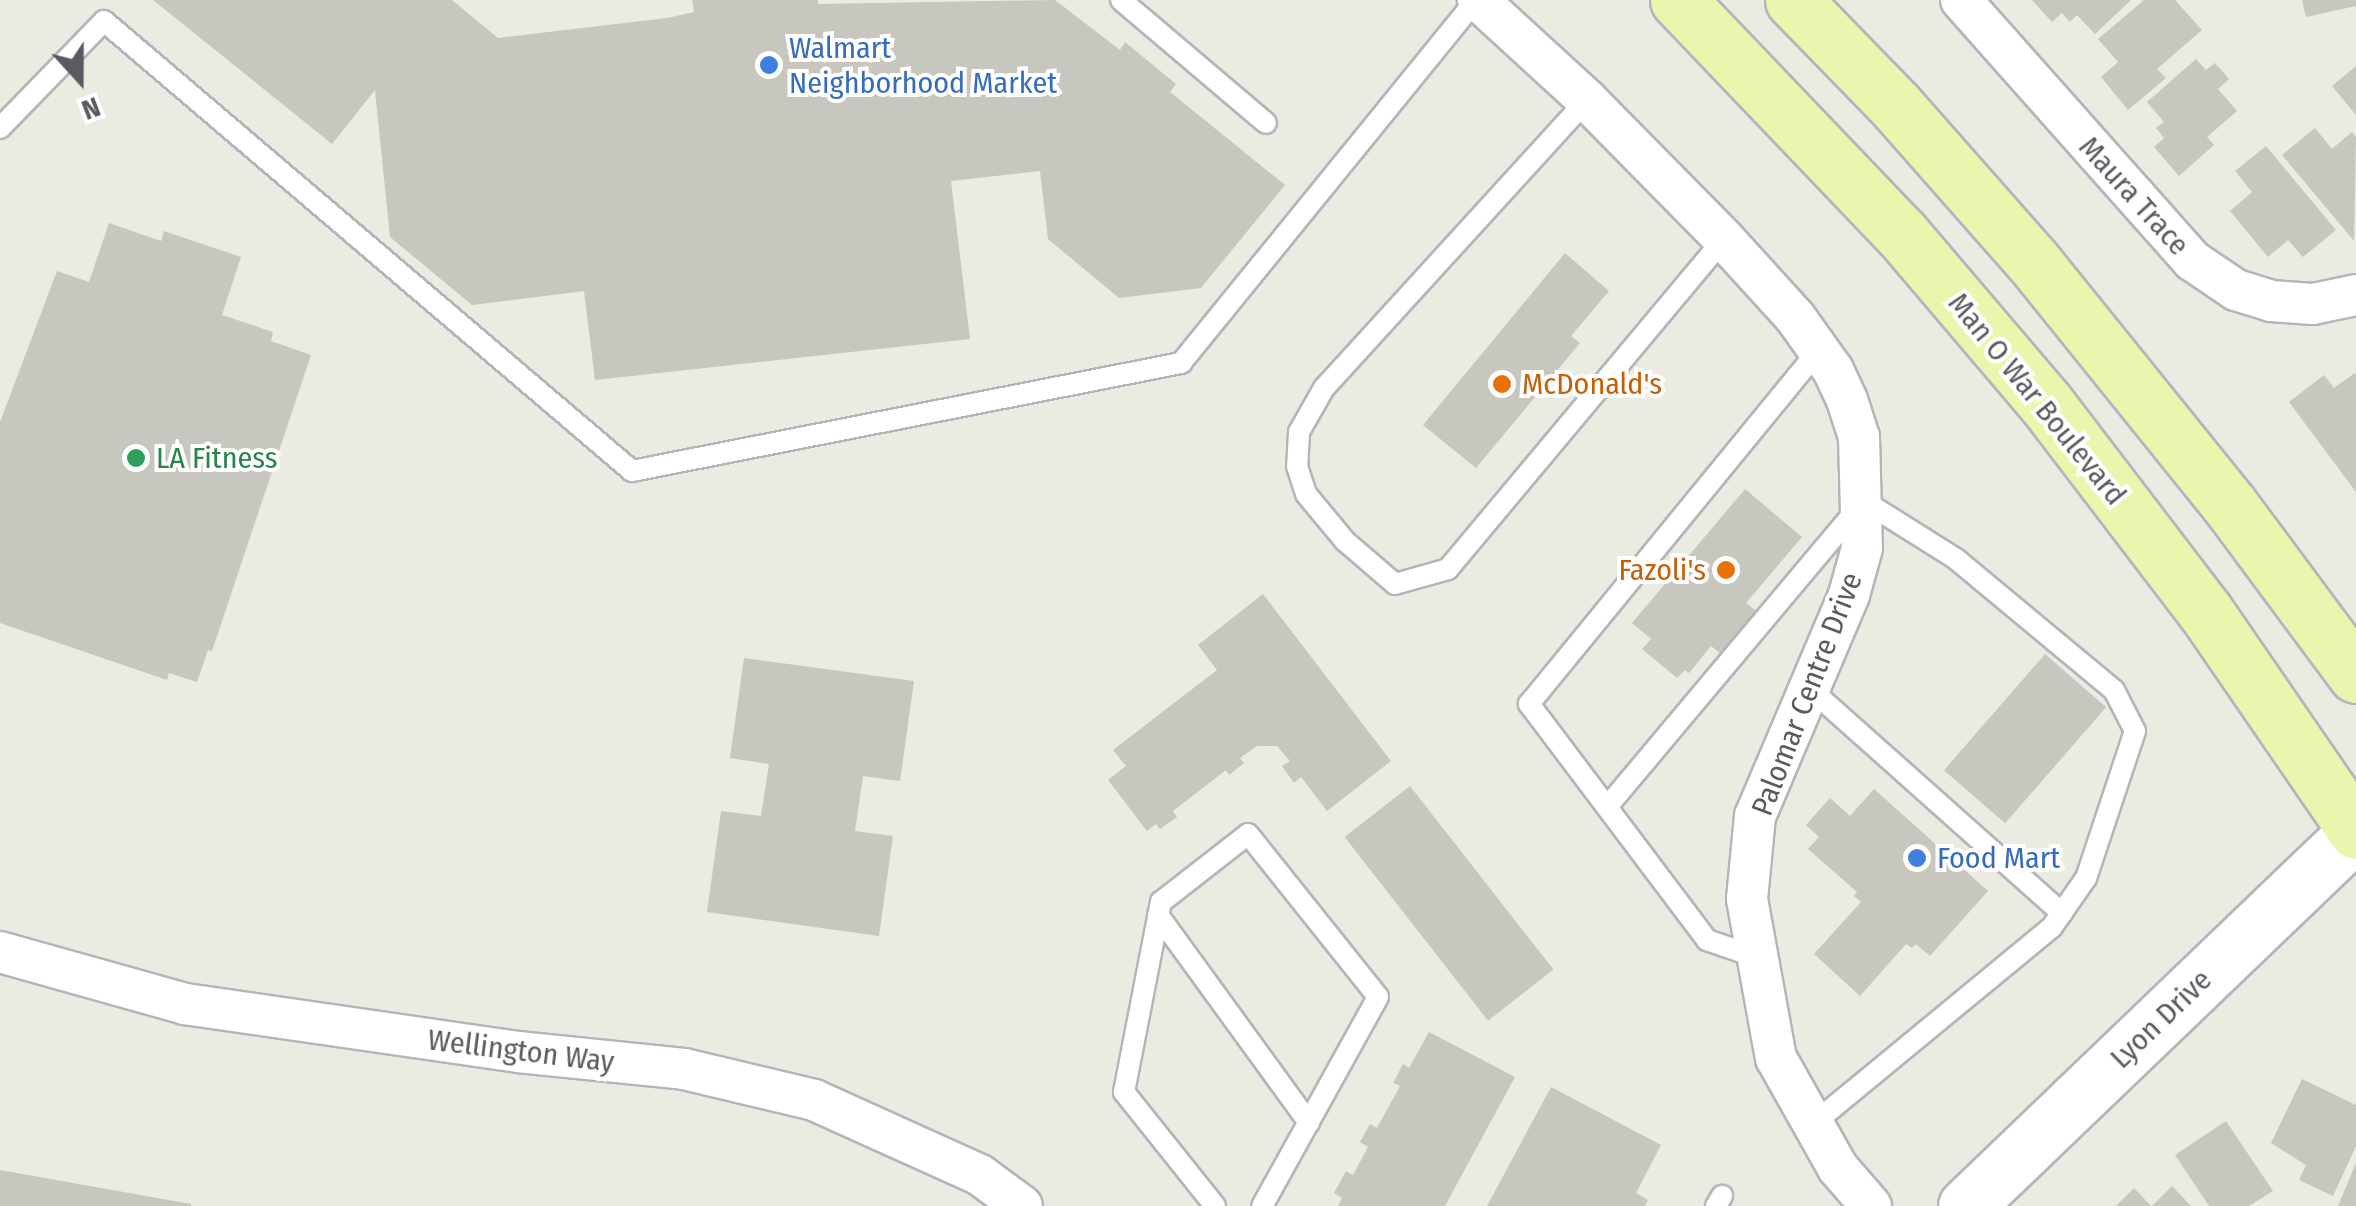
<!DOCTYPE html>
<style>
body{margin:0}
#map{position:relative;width:2356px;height:1206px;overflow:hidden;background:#ebebe2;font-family:"Fira Sans Condensed",sans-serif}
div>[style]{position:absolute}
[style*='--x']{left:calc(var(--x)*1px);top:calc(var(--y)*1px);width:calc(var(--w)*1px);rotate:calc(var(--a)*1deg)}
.building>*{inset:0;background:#c7c6bf;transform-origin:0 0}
.roads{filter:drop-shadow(2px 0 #b4b5bb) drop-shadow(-2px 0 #b4b5bb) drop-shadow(0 2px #b4b5bb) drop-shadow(0 -2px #b4b5bb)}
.lane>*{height:20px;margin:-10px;padding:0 10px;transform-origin:10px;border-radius:10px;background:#fff}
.street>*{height:40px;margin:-20px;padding:0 20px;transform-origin:20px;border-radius:20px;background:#fff}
.secondary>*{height:55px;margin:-27.5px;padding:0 27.5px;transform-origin:27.5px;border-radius:27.5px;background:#fff}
.primary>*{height:55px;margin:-27.5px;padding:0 27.5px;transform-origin:27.5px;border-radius:27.5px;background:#ebf5ad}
.dots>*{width:28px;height:28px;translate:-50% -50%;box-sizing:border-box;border:5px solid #fff;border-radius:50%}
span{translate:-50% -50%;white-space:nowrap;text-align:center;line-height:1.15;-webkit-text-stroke:8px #fff;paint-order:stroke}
.shop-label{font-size:30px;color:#366cbe}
.left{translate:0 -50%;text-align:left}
.street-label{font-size:30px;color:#5a5b61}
.food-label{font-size:30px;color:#c56008}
.right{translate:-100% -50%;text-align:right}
.leisure-label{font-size:30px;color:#27864d}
.north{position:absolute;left:30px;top:30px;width:100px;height:100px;-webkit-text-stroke:8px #fff;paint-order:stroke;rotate:159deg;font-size:28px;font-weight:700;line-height:40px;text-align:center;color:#5a5b61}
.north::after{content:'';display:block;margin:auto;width:35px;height:45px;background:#5a5b61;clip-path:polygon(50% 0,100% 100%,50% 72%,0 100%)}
</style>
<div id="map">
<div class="building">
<div style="clip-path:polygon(153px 0,452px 0,498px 38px,667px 18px,694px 12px,692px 0,818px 0,818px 4px,1055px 0,1120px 50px,1125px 42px,1176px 84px,1170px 92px,1285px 185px,1201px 288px,1119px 298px,1048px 239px,1040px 171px,951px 181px,970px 339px,595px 380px,584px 291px,472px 305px,390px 237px,375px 90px,332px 144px)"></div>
<div style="clip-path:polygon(2032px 0,2131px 0,2095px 34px,2077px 15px,2070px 22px,2062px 13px,2052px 22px)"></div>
<div style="clip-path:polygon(2144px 0,2175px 0,2202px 30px,2157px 69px,2166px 78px,2128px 110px,2101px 77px,2118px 62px,2098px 39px)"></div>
<div style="clip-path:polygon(2302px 0,2356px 0,2356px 6px,2306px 17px)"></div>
<div style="clip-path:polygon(2196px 59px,2206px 70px,2215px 63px,2229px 79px,2218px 89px,2237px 111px,2207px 137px,2214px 145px,2179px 176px,2154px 147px,2164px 138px,2156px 128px,2164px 122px,2147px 102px)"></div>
<div style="clip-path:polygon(2356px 66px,2356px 115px,2332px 86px)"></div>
<div style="clip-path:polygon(2315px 128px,2332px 149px,2352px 132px,2356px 137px,2354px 241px,2282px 155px)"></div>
<div style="clip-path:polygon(2266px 146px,2336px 230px,2303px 257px,2288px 240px,2268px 257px,2230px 211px,2252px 192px,2235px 171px)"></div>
<div style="clip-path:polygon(109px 223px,161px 241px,164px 231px,241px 257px,222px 315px,273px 332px,271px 341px,311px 355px,212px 651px,208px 650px,197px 682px,169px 673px,167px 680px,0 623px,0 422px,57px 271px,89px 282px)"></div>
<div style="clip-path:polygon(1565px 253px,1609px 291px,1571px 336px,1580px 343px,1476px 468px,1423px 425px)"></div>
<div style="clip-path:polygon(2355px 373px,2356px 375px,2356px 492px,2289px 402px,2324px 375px,2334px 388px)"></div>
<div style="clip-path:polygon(1745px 489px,1802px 537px,1746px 603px,1756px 611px,1720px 653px,1711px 646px,1689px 673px,1685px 670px,1677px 678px,1642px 649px,1651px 639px,1632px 623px)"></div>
<div style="clip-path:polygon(1263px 594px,1391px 761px,1327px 811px,1301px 777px,1294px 783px,1282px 766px,1290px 761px,1277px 746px,1257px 746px,1240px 758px,1244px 763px,1229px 775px,1226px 770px,1173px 811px,1177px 817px,1160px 829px,1156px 824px,1147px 831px,1108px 780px,1126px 766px,1113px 750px,1217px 670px,1198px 645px)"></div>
<div style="left:2045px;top:654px;width:81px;height:154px;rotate:41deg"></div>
<div style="clip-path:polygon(744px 658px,914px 681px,900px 781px,863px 776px,855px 831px,893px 836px,879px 936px,707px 912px,721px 811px,761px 816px,769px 764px,730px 758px)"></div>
<div style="left:1410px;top:786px;width:233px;height:83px;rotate:52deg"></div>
<div style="clip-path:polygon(1874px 789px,1988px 891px,1930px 956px,1916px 944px,1912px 948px,1906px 944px,1860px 996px,1814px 954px,1861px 902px,1854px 896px,1857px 892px,1808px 849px,1819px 837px,1806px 825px,1830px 798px,1850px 816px)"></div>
<div style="clip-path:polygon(1429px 1032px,1515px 1077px,1445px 1206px,1338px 1206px,1342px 1198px,1334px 1193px,1346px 1171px,1353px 1175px,1368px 1147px,1360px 1142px,1370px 1124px,1377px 1128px,1400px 1086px,1393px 1083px,1403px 1064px,1409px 1068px)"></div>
<div style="clip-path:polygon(2302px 1079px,2356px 1105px,2356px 1146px,2333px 1196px,2299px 1180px,2306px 1165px,2271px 1143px)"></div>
<div style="clip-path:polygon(1551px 1087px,1661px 1145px,1636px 1193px,1648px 1200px,1645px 1206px,1487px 1206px)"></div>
<div style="clip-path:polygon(2226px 1121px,2273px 1191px,2249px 1206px,2209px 1206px,2175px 1155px)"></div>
<div style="clip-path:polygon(2356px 1163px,2356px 1206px,2338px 1206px)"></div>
<div style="clip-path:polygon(0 1170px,191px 1204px,191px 1206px,0 1206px)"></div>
<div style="clip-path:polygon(2172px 1186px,2191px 1206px,2152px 1206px)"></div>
<div style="clip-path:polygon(2134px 1188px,2151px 1206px,2116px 1206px)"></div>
</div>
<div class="roads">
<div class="lane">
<div style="--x:1121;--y:0;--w:190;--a:40.3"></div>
<div style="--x:1587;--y:100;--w:390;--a:132.4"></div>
<div style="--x:1324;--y:388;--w:51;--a:119.6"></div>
<div style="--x:1299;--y:432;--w:34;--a:93"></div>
<div style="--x:1297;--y:466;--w:29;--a:72"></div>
<div style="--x:1306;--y:494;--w:61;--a:50.3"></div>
<div style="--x:1345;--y:541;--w:66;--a:40.7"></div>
<div style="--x:1395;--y:584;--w:55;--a:-15.8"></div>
<div style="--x:1448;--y:569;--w:430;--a:-50.1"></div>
<div style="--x:0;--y:128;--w:149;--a:-45.8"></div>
<div style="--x:104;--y:21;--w:694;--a:40.44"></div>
<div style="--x:632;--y:471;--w:560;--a:-11.13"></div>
<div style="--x:1181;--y:363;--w:468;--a:-50.9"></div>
<div style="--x:1808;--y:687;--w:340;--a:41.7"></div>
<div style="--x:1607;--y:807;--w:400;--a:-50"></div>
<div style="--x:1864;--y:501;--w:109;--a:32.2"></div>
<div style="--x:1956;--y:559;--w:205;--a:39.7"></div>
<div style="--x:2114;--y:690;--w:46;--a:62.9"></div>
<div style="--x:2135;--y:731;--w:155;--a:108.4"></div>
<div style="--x:2086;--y:878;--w:60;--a:124.8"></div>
<div style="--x:2052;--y:927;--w:311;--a:140.5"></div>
<div style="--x:1158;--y:915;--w:257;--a:54"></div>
<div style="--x:1756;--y:957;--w:52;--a:-160.9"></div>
<div style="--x:1707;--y:940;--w:296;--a:-127"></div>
<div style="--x:1529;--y:704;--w:458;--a:-50.7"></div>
<div style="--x:1215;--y:1206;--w:146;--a:-128.6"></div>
<div style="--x:1124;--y:1092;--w:194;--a:-79"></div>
<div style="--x:1161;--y:902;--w:110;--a:-38"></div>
<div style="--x:1248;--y:834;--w:208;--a:51.4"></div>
<div style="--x:1378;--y:997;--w:239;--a:119"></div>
<div style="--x:1716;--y:1206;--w:12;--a:-59"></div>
</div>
<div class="street">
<div style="--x:1478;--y:0;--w:148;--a:42.5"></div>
<div style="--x:1587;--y:100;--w:195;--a:45.4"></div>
<div style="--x:1724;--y:239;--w:105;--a:47.7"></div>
<div style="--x:1795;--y:317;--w:65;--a:54.4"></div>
<div style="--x:1833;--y:370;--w:33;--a:65"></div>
<div style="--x:1847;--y:400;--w:39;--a:72"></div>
<div style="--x:1859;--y:437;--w:111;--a:88.5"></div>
<div style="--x:1862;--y:548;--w:49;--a:105.5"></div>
<div style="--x:1849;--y:595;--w:240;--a:113"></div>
<div style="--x:1755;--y:816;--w:83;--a:95.5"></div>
<div style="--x:1747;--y:899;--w:162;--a:79.7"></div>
<div style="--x:1776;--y:1058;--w:126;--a:60.6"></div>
<div style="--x:1838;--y:1168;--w:50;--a:49"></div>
<div style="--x:1961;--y:0;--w:349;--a:48.4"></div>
<div style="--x:2193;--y:261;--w:52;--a:34"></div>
<div style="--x:2236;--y:290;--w:37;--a:17"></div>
<div style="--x:2271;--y:301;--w:42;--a:4.1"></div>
<div style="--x:2313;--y:304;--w:44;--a:-11.8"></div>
<div style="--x:0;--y:952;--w:192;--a:15.7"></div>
<div style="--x:185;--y:1004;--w:336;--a:8.2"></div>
<div style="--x:518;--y:1052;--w:167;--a:5.8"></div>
<div style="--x:684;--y:1069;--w:134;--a:13.4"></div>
<div style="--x:814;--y:1100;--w:182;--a:24.3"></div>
<div style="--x:980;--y:1175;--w:52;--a:36.4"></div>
</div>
<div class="secondary">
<div style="--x:1966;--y:1206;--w:540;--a:-43.8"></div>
</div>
<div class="primary">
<div style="--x:1678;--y:0;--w:323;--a:46.3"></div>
<div style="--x:1901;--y:233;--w:222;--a:49.6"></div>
<div style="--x:2045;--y:402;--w:263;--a:52.6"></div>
<div style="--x:2205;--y:611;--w:267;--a:55.5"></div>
<div style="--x:1793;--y:0;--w:148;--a:45.8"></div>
<div style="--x:1896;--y:106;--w:205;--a:48.6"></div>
<div style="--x:2032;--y:260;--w:314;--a:51.1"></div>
<div style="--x:2229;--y:504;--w:213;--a:53.4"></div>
</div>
</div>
<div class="dots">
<div style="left:769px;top:65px;background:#3f7fe0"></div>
<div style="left:1502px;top:384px;background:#e8710a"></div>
<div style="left:136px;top:458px;background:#2e9e5b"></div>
<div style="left:1726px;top:570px;background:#e8710a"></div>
<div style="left:1917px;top:858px;background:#3f7fe0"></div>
</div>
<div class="shop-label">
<span class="left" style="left:789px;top:65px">Walmart<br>Neighborhood Market</span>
<span class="left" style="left:1937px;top:858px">Food Mart</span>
</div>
<div class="street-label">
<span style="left:2134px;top:196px;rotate:48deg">Maura Trace</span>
<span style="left:2037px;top:399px;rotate:51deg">Man O War Boulevard</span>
<span style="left:1807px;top:694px;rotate:-69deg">Palomar Centre Drive</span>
<span style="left:2161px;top:1019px;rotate:-44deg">Lyon Drive</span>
<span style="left:521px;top:1051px;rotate:7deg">Wellington Way</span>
</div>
<div class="food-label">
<span class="left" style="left:1522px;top:384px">McDonald's</span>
<span class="right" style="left:1706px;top:570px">Fazoli's</span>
</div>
<div class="leisure-label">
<span class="left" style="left:156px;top:458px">LA Fitness</span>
</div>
<div class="north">N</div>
</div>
